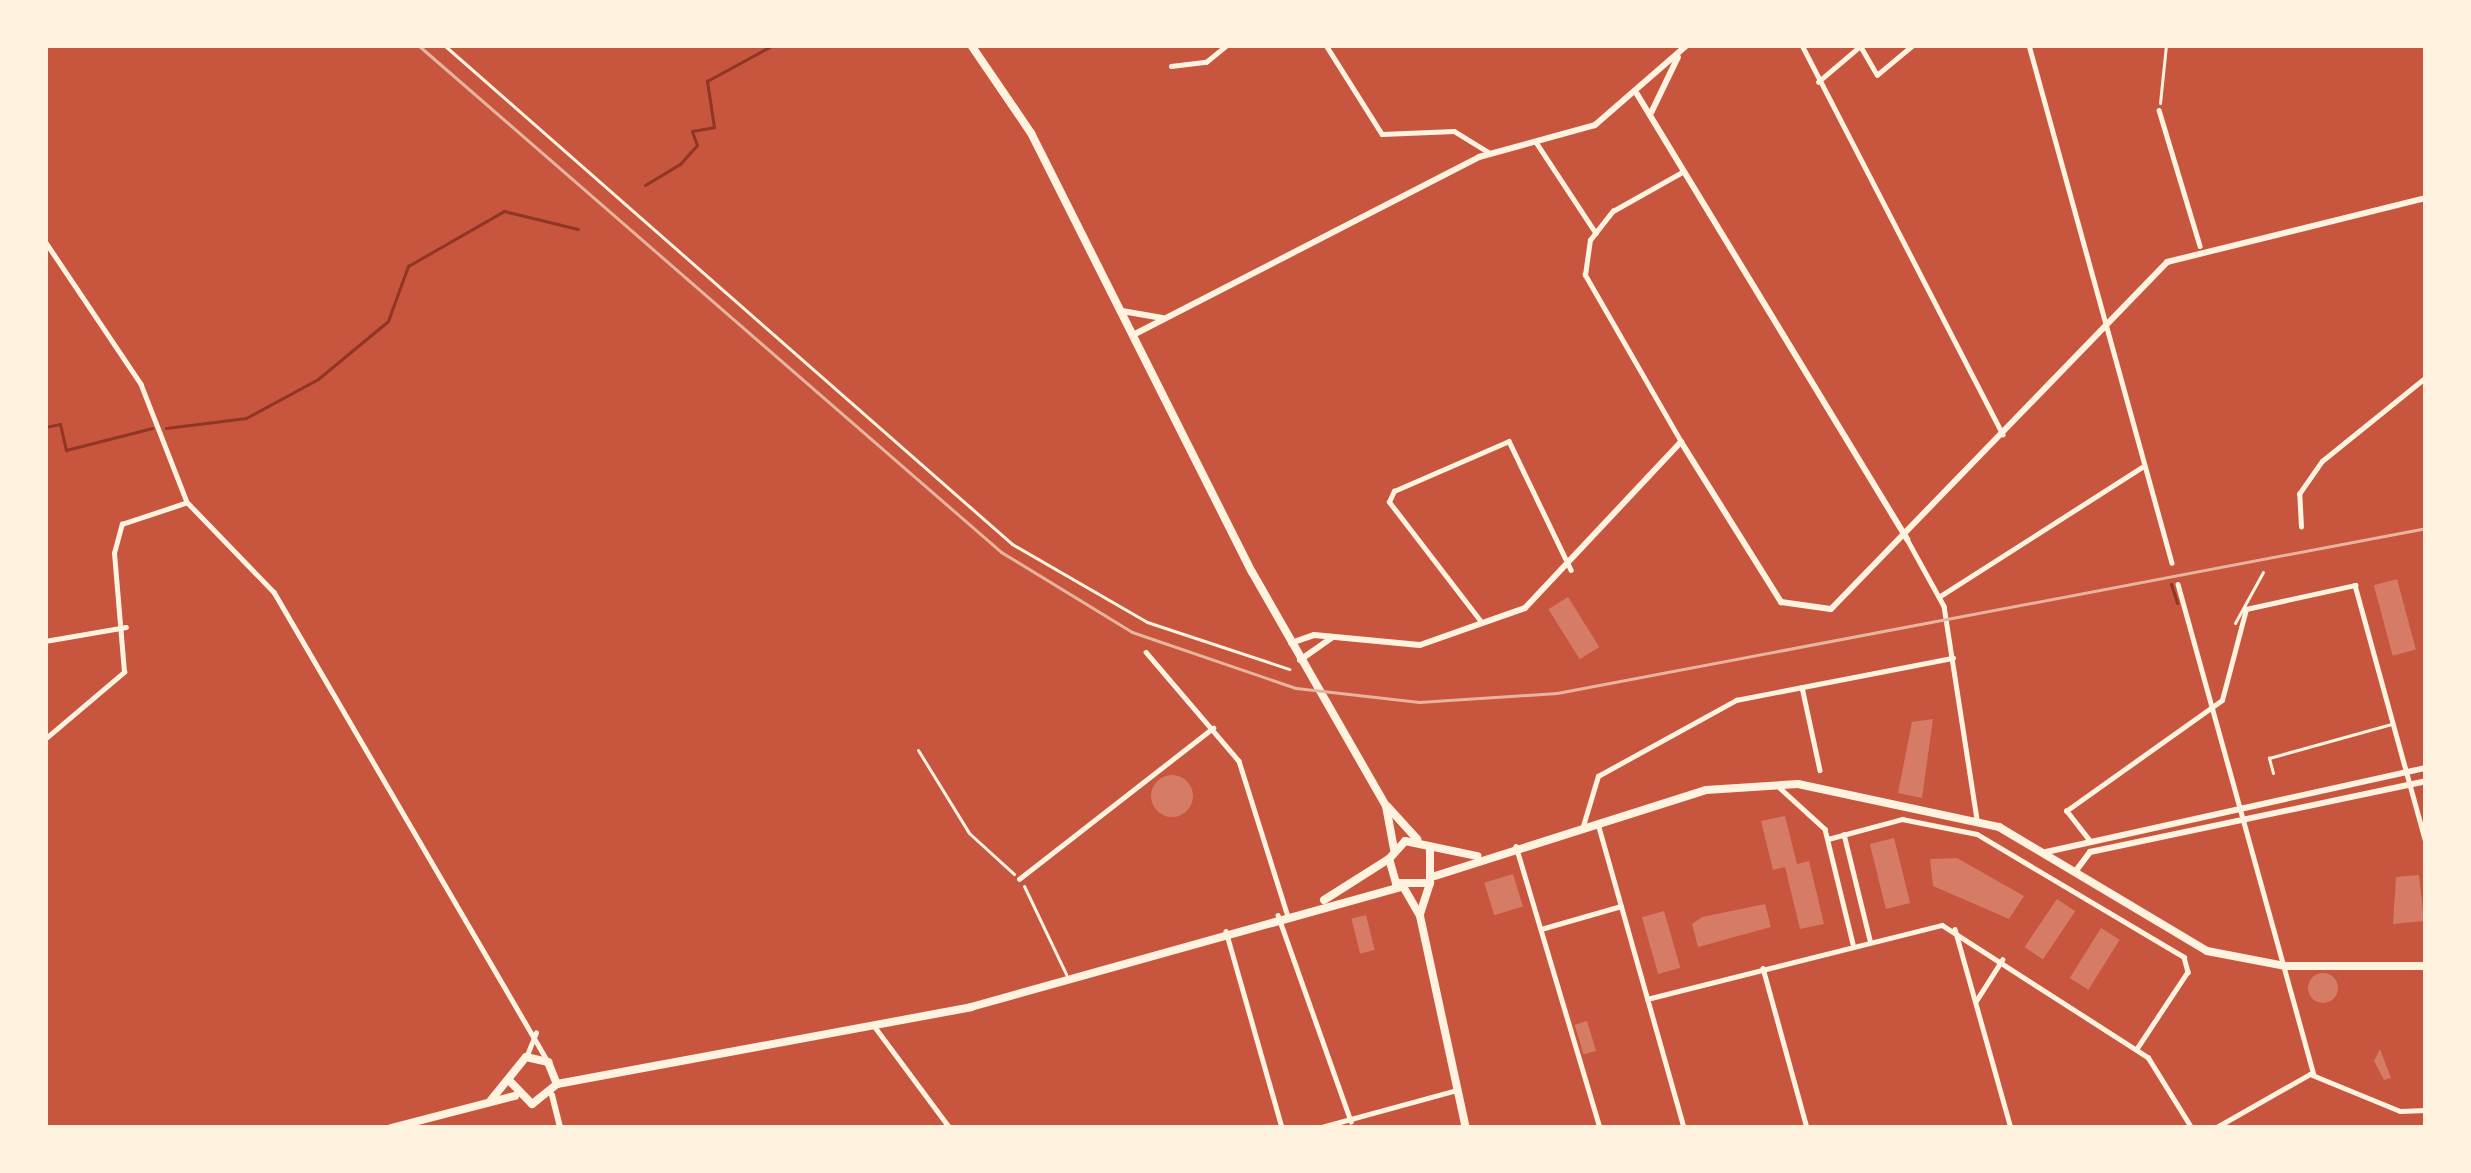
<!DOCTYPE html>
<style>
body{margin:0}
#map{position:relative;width:2471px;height:1173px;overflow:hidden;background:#c8553d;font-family:Commissioner,sans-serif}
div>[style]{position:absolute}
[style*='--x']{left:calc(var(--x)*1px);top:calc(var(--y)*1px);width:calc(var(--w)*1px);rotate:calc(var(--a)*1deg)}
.stream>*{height:3px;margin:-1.5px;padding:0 1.5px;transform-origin:1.5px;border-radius:1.5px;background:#8f3625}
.building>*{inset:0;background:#d67c66;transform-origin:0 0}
.round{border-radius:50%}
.path>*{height:3px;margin:-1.5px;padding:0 1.5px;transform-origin:1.5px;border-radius:1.5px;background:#fff3e0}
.service>*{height:3px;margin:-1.5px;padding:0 1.5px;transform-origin:1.5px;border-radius:1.5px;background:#fff3e0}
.pedestrian>*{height:3px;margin:-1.5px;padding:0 1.5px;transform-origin:1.5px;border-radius:1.5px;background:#fff3e0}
.minor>*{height:4.5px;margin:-2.25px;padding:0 2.25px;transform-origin:2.25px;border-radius:2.25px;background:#fff3e0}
.tertiary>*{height:6px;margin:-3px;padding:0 3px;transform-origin:3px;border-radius:3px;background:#fff3e0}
.secondary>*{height:8px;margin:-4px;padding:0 4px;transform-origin:4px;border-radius:4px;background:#fff3e0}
.tram>*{height:3px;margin:-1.5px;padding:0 1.5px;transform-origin:1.5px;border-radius:1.5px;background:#e9b49f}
span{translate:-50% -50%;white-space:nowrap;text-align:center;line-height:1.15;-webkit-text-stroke:9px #fff3e0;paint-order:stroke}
.frame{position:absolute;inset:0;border:48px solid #fff3e0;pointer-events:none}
</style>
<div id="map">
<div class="stream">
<div style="--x:645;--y:185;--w:41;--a:-31"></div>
<div style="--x:680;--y:164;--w:25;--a:-48"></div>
<div style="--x:697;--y:145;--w:15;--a:-110"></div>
<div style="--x:692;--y:131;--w:22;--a:-10"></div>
<div style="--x:714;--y:127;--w:47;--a:-98.7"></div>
<div style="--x:707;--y:81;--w:75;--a:-28.6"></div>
<div style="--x:45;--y:427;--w:15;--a:-11"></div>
<div style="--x:60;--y:424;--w:27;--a:77"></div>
<div style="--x:66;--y:450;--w:89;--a:-14.3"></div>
<div style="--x:166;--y:428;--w:81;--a:-7.1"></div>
<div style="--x:246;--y:418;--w:82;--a:-28.4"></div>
<div style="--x:318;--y:379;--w:91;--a:-39.6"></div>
<div style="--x:388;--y:321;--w:59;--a:-70"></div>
<div style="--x:408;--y:266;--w:111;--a:-29.8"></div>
<div style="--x:504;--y:211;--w:76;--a:13.7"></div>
<div style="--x:2171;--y:584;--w:20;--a:72"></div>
</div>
<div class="building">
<div style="left:2397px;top:579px;width:73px;height:24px;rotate:75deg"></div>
<div style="left:1568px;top:597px;width:59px;height:23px;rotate:58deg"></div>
<div style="clip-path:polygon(1933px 719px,1922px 798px,1898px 793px,1912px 722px)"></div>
<div class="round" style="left:1151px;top:775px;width:42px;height:42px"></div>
<div style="clip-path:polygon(1785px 816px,1797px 864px,1809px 861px,1824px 924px,1800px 929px,1785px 867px,1773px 870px,1761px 821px)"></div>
<div style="left:1894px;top:838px;width:67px;height:25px;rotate:76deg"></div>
<div style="clip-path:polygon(1957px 858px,2024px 896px,2009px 919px,1933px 886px,1930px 859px)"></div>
<div style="left:1513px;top:874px;width:34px;height:30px;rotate:73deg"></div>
<div style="clip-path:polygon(2419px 875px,2424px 921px,2393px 924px,2396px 877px)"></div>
<div style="left:2057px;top:899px;width:22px;height:58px;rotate:34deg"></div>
<div style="clip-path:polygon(1765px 904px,1771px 927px,1698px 947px,1692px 924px,1702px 917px)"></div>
<div style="left:1664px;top:911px;width:59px;height:23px;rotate:74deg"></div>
<div style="left:1366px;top:915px;width:36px;height:15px;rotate:76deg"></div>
<div style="left:2101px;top:928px;width:22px;height:59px;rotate:32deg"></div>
<div class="round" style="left:2308px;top:973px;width:30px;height:30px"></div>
<div style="left:1587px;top:1021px;width:31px;height:13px;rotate:73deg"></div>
<div style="clip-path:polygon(2380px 1049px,2391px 1078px,2384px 1080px,2374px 1061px)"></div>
</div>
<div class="path">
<div style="--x:444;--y:45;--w:756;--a:41.3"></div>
<div style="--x:1012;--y:544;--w:156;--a:30"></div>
<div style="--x:1147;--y:622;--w:150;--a:18.3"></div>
<div style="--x:2160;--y:103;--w:58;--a:-84.1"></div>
<div style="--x:918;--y:750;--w:97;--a:58.4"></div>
<div style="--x:969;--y:833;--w:61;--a:42.3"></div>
<div style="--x:1024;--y:886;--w:98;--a:64.5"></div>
</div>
<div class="service">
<div style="--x:2273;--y:773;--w:16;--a:-105"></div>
<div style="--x:2269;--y:758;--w:128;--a:-15.5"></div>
</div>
<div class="pedestrian">
<div style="--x:2235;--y:623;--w:58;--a:-61.2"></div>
</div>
<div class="minor">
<div style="--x:1326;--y:45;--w:105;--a:57.8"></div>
<div style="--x:1382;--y:134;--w:72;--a:-2.4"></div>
<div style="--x:1454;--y:131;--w:42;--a:31.4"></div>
<div style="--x:1802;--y:45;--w:438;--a:62.7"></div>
<div style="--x:1860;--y:45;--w:34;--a:60"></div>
<div style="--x:1877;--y:75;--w:47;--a:-39.8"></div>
<div style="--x:2029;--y:45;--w:537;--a:74.57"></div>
<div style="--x:1171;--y:66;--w:35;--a:-7"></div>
<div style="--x:1206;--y:62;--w:27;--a:-39"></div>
<div style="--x:1818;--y:82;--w:54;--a:-40.5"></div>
<div style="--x:2159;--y:110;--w:142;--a:73.2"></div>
<div style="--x:1536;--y:142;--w:109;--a:56.6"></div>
<div style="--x:45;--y:241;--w:172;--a:56.1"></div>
<div style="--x:141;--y:384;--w:127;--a:68.7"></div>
<div style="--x:187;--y:502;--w:125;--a:46"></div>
<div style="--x:274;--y:592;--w:542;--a:59.74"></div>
<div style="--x:1681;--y:442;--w:193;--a:-119.9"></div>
<div style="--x:1585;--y:275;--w:35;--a:-82"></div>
<div style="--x:1590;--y:240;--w:37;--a:-52"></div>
<div style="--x:1613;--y:211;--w:81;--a:-29.4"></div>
<div style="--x:2301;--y:527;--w:33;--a:-93"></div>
<div style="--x:2299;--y:494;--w:40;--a:-55.1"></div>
<div style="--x:2322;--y:461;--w:134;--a:-38.9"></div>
<div style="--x:1907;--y:539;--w:77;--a:61.1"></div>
<div style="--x:1944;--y:606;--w:217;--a:81.2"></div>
<div style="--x:2178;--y:584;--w:509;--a:74.52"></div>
<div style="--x:1942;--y:595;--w:240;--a:-32.6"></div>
<div style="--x:1481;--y:622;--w:151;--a:-127.5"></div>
<div style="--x:1389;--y:502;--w:12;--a:-66"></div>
<div style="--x:1394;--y:491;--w:125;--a:-23.5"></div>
<div style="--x:1509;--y:441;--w:143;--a:64.3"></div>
<div style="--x:45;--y:641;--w:82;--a:-9.8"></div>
<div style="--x:1146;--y:652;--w:143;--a:49.5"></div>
<div style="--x:1239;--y:761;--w:159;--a:72.5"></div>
<div style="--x:1802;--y:687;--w:85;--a:77.8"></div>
<div style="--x:45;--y:739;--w:104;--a:-40.3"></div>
<div style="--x:124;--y:672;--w:119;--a:-94.8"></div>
<div style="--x:114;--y:553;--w:30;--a:-75"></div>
<div style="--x:122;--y:524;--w:66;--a:-18.4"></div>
<div style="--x:1780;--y:788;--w:61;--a:42.3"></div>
<div style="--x:1825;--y:829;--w:118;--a:76.3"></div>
<div style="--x:1583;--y:826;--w:52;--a:-73.3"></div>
<div style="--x:1598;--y:776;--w:158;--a:-28.8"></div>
<div style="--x:1736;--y:700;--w:221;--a:-11"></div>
<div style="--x:1599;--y:827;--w:313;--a:74.2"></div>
<div style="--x:1844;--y:834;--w:109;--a:76.2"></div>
<div style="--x:1828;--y:839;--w:77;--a:-15.1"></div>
<div style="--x:1902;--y:819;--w:76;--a:11.3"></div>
<div style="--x:1977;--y:834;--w:241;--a:30.7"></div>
<div style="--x:2184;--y:957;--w:16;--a:75"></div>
<div style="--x:2188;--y:972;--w:92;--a:123.5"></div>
<div style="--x:2089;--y:840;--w:37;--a:-128"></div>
<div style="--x:2066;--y:811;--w:191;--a:-35.4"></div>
<div style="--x:2222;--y:700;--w:94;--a:-75.2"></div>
<div style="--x:2246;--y:609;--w:112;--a:-12.4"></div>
<div style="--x:2355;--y:585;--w:268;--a:74.6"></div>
<div style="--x:1516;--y:846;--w:294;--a:73.4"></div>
<div style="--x:1019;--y:879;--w:246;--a:-37.9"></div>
<div style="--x:1278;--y:915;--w:219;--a:70.5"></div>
<div style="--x:1541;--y:929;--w:83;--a:-16"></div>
<div style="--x:1955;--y:929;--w:207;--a:74.3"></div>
<div style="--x:1226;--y:931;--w:205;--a:74.1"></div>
<div style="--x:1763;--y:968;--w:166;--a:74.6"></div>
<div style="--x:1647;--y:999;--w:304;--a:-14.1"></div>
<div style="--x:1942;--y:925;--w:245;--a:32.7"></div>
<div style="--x:2148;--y:1057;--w:84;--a:58.2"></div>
<div style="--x:1976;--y:1001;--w:49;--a:-57.6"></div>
<div style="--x:875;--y:1027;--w:126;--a:53.4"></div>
<div style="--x:527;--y:1055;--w:24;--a:-68"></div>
<div style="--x:1318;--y:1128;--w:144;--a:-15.3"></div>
<div style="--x:2215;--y:1128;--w:109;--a:-29.6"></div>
<div style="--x:2310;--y:1074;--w:97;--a:22.3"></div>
<div style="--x:2400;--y:1111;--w:26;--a:-2"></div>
</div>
<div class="tertiary">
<div style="--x:1637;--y:94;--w:521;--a:58.75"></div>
<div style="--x:1651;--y:113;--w:62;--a:-64.3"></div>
<div style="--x:1122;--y:311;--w:41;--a:9.9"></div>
<div style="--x:1133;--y:335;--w:389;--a:-27.2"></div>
<div style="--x:1479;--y:157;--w:120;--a:-15.4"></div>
<div style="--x:1595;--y:125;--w:122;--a:-41"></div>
<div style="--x:1291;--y:643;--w:24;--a:-19"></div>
<div style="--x:1314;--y:635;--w:106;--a:5.4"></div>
<div style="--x:1420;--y:645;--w:111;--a:-19.4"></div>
<div style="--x:1525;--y:608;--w:228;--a:-46.8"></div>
<div style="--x:1681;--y:442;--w:189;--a:58"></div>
<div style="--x:1781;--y:602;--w:50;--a:8"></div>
<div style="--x:1831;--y:609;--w:483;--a:-45.9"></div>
<div style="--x:2167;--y:262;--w:267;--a:-13.9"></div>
<div style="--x:1300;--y:660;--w:39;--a:-35"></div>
<div style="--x:2046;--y:852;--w:389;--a:-12.5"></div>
<div style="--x:2075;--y:872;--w:25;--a:-53"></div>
<div style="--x:2090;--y:852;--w:343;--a:-11.9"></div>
<div style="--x:552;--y:1095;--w:34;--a:76"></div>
</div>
<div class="secondary">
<div style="--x:971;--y:45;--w:107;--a:55.7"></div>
<div style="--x:1031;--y:133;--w:491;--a:63.3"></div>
<div style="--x:1252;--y:572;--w:270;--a:60.2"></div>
<div style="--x:1386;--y:806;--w:44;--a:79.5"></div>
<div style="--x:1387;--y:806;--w:45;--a:47.7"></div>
<div style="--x:1430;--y:847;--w:36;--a:90"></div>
<div style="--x:1430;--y:883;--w:34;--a:180"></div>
<div style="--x:1396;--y:883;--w:25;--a:-106"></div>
<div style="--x:1389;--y:859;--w:24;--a:-48"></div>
<div style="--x:1405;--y:841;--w:74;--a:11.8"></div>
<div style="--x:1435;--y:876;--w:284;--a:-17.6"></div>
<div style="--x:1706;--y:790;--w:92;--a:-3.7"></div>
<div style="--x:1798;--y:784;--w:206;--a:12.1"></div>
<div style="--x:1999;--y:827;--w:242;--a:30.8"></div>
<div style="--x:2207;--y:951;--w:79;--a:10.9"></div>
<div style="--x:2285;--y:966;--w:141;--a:0"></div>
<div style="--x:1404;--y:888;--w:32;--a:60"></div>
<div style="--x:1420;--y:916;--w:217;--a:77.8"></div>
<div style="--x:1324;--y:900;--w:75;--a:-32.4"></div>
<div style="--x:1420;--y:914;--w:33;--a:-72"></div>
<div style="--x:557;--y:1084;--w:421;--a:-10.5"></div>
<div style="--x:971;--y:1007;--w:445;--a:-15.6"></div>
<div style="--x:491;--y:1100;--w:55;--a:-50.9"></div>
<div style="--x:526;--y:1057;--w:23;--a:13"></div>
<div style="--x:548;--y:1062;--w:24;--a:68"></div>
<div style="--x:557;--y:1084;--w:32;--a:141"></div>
<div style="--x:532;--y:1104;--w:33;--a:-134"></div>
<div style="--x:391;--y:1128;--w:128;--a:-14.5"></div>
</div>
<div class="tram">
<div style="--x:418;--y:45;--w:773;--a:41.01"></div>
<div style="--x:1001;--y:552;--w:153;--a:31.4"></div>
<div style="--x:1132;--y:632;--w:173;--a:18.9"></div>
<div style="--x:1296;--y:688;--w:124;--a:6.5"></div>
<div style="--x:1419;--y:702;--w:138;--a:-3.7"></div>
<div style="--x:1557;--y:693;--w:885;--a:-10.75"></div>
</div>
<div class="frame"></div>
</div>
